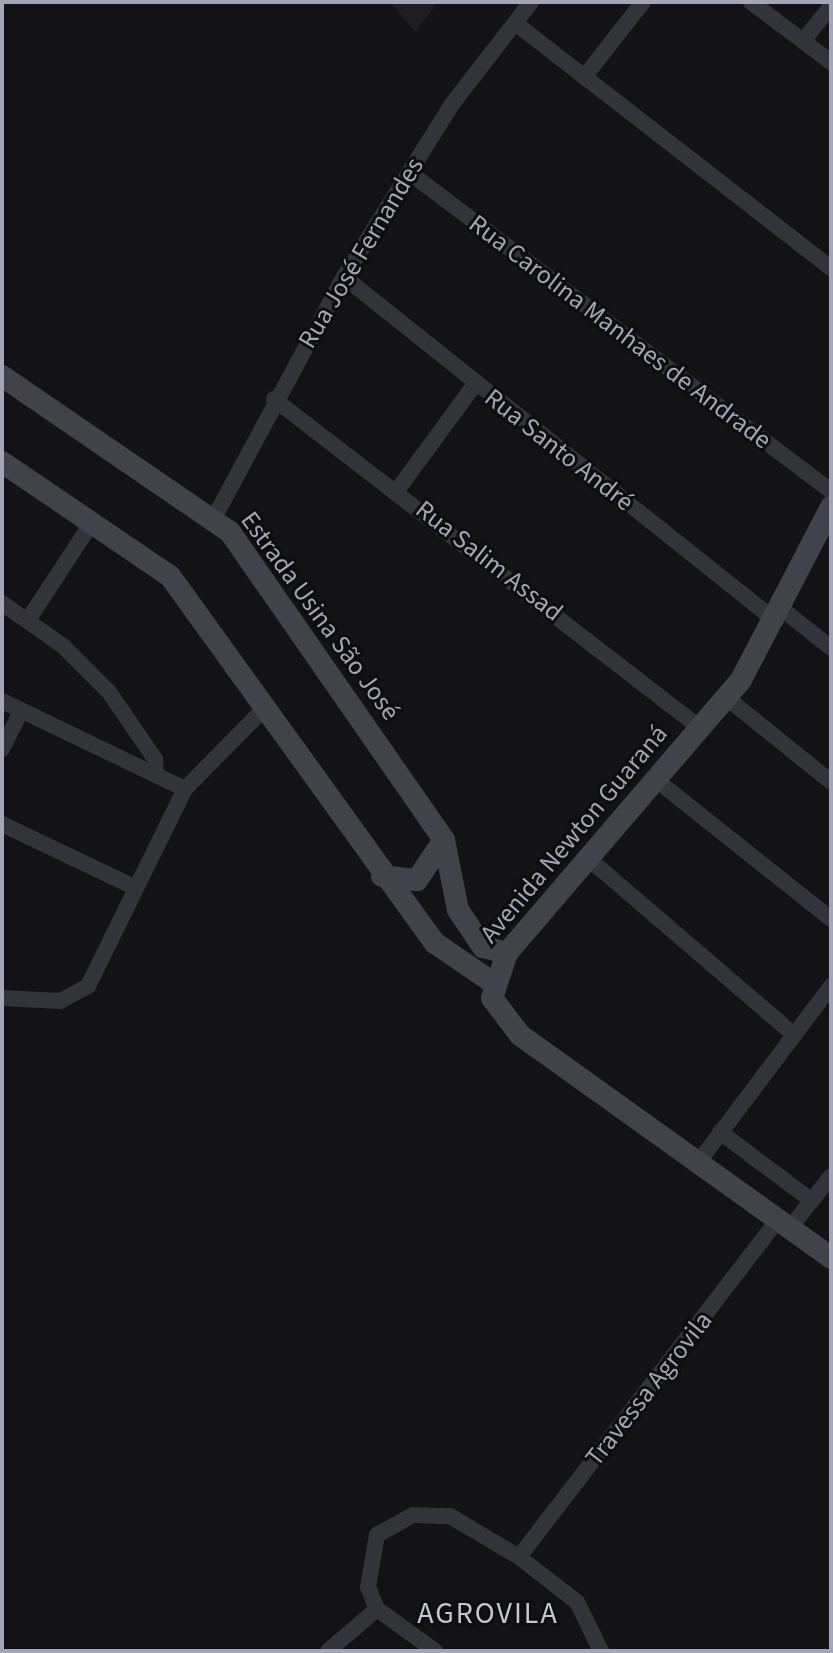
<!DOCTYPE html>
<meta charset="utf-8">
<style>
body{margin:0}
#map{position:relative;width:833px;height:1653px;overflow:hidden;background:#131214;font-family:"Source Sans 3",sans-serif}
div>[style]{position:absolute}
[style*='--x']{left:calc(var(--x)*1px);top:calc(var(--y)*1px);width:calc(var(--w)*1px);rotate:calc(var(--a)*1deg)}
.built>*{inset:0;background:#1e1e21}
.minor>*{height:16px;margin:-8px;padding:0 8px;transform-origin:8px;border-radius:8px;background:#33333a}
.secondary>*{height:22px;margin:-11px;padding:0 11px;transform-origin:11px;border-radius:11px;background:#41424a}
span{translate:-50% -50%;white-space:nowrap;text-align:center;line-height:1.15;-webkit-text-stroke:6px #0e0d0f;paint-order:stroke}
.street-label{font-size:26px;color:#a2a6b6}
.quarter-label{font-size:30px;color:#c4c6d2;letter-spacing:2px}
.frame{position:absolute;inset:0;border:4px solid #a2a6b6;pointer-events:none}
</style>
<div id="map">
<div class="built">
<div style="clip-path:polygon(390px 2px,438px 2px,415px 32px)"></div>
</div>
<div class="minor">
<div style="--x:751;--y:2;--w:100;--a:36.9"></div>
<div style="--x:515;--y:23;--w:400;--a:37.8"></div>
<div style="--x:803;--y:41;--w:45;--a:-51.3"></div>
<div style="--x:585;--y:76;--w:94;--a:-51.9"></div>
<div style="--x:410;--y:173;--w:528;--a:37.07"></div>
<div style="--x:344;--y:277;--w:552;--a:38.53"></div>
<div style="--x:274;--y:399;--w:537;--a:37.66"></div>
<div style="--x:398;--y:489;--w:130;--a:-53.7"></div>
<div style="--x:214;--y:518;--w:274;--a:-61.7"></div>
<div style="--x:344;--y:277;--w:204;--a:-58"></div>
<div style="--x:452;--y:104;--w:129;--a:-52.2"></div>
<div style="--x:2;--y:603;--w:75;--a:35.2"></div>
<div style="--x:63;--y:646;--w:65;--a:45"></div>
<div style="--x:109;--y:692;--w:81;--a:55.5"></div>
<div style="--x:155;--y:759;--w:16;--a:86"></div>
<div style="--x:782;--y:609;--w:63;--a:38.5"></div>
<div style="--x:28;--y:620;--w:118;--a:-56.7"></div>
<div style="--x:727;--y:698;--w:134;--a:38.9"></div>
<div style="--x:2;--y:701;--w:203;--a:25.7"></div>
<div style="--x:2;--y:749;--w:42;--a:-63.4"></div>
<div style="--x:655;--y:779;--w:225;--a:38.5"></div>
<div style="--x:2;--y:824;--w:148;--a:25.5"></div>
<div style="--x:589;--y:859;--w:269;--a:40.6"></div>
<div style="--x:2;--y:998;--w:58;--a:3"></div>
<div style="--x:60;--y:1001;--w:32;--a:-28"></div>
<div style="--x:88;--y:986;--w:220;--a:-63.8"></div>
<div style="--x:185;--y:789;--w:111;--a:-45.4"></div>
<div style="--x:720;--y:1132;--w:114;--a:36.8"></div>
<div style="--x:700;--y:1160;--w:218;--a:-53"></div>
<div style="--x:790;--y:1228;--w:66;--a:-51.7"></div>
<div style="--x:519;--y:1557;--w:425;--a:-52.5"></div>
<div style="--x:328;--y:1651;--w:65;--a:-40.6"></div>
<div style="--x:435;--y:1651;--w:72;--a:-144.1"></div>
<div style="--x:377;--y:1609;--w:24;--a:-112"></div>
<div style="--x:368;--y:1587;--w:53;--a:-80.2"></div>
<div style="--x:377;--y:1535;--w:41;--a:-29.1"></div>
<div style="--x:413;--y:1515;--w:37;--a:2"></div>
<div style="--x:450;--y:1516;--w:80;--a:30.7"></div>
<div style="--x:519;--y:1557;--w:73;--a:37.8"></div>
<div style="--x:577;--y:1602;--w:55;--a:63.9"></div>
</div>
<div class="secondary">
<div style="--x:2;--y:376;--w:276;--a:34.4"></div>
<div style="--x:230;--y:532;--w:375;--a:55.2"></div>
<div style="--x:444;--y:840;--w:71;--a:78.7"></div>
<div style="--x:458;--y:910;--w:45;--a:56"></div>
<div style="--x:483;--y:947;--w:25;--a:14"></div>
<div style="--x:2;--y:462;--w:203;--a:34.2"></div>
<div style="--x:170;--y:576;--w:453;--a:54.2"></div>
<div style="--x:435;--y:943;--w:69;--a:34.4"></div>
<div style="--x:831;--y:507;--w:195;--a:117.5"></div>
<div style="--x:741;--y:680;--w:360;--a:130.6"></div>
<div style="--x:507;--y:953;--w:47;--a:108.4"></div>
<div style="--x:492;--y:998;--w:46;--a:52.9"></div>
<div style="--x:520;--y:1035;--w:383;--a:35.6"></div>
<div style="--x:382;--y:876;--w:35;--a:7"></div>
<div style="--x:417;--y:880;--w:48;--a:-56"></div>
</div>
<div class="street-label">
<span style="left:361px;top:253px;rotate:-59deg">Rua José Fernandes</span>
<span style="left:620px;top:332px;rotate:37deg">Rua Carolina Manhaes de Andrade</span>
<span style="left:559px;top:450px;rotate:38deg">Rua Santo André</span>
<span style="left:489px;top:561px;rotate:38deg">Rua Salim Assad</span>
<span style="left:320px;top:616px;rotate:54deg">Estrada Usina São José</span>
<span style="left:574px;top:834px;rotate:-50deg">Avenida Newton Guaraná</span>
<span style="left:649px;top:1389px;rotate:-52deg">Travessa Agrovila</span>
</div>
<div class="quarter-label">
<span style="left:488px;top:1614px">AGROVILA</span>
</div>
<div class="frame"></div>
</div>
